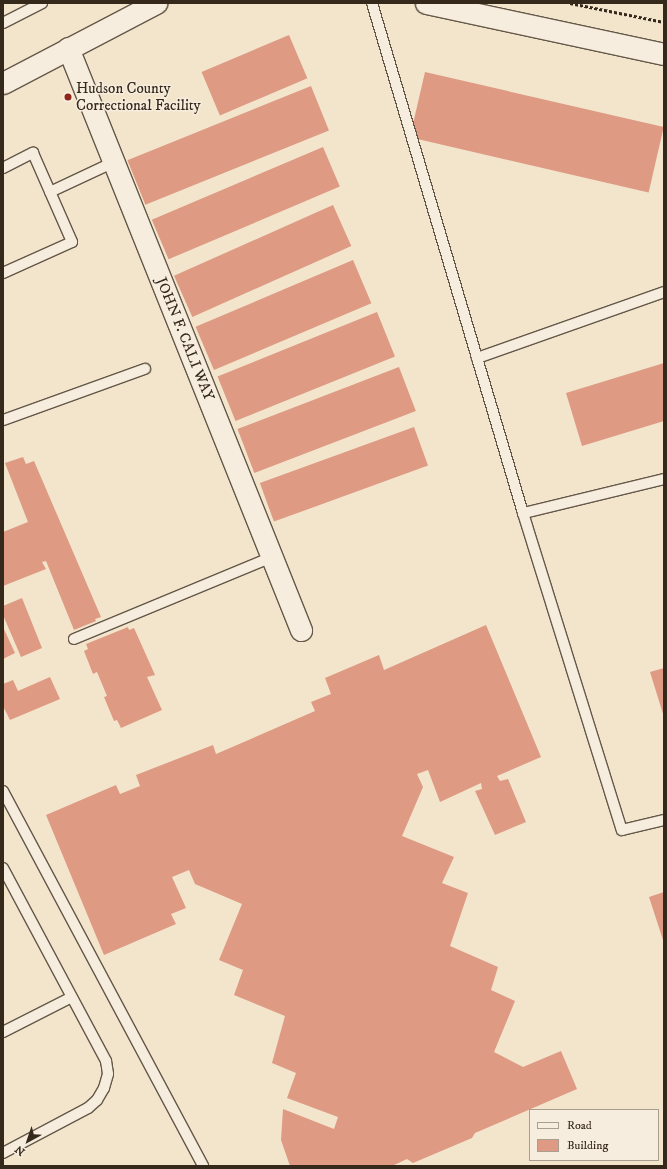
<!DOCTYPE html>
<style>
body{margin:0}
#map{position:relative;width:667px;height:1169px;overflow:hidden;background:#f3e4cc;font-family:"IM FELL DW Pica",serif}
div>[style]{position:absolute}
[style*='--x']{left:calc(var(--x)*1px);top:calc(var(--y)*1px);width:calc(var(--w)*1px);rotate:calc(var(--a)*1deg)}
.building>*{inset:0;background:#de9a83;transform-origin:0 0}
.path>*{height:2.5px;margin-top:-1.25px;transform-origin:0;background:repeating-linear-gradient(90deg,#35291c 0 3px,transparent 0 5px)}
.roads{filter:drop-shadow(1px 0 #645848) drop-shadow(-1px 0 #645848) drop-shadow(0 1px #645848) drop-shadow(0 -1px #645848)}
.lane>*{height:10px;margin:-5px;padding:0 5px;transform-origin:5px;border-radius:5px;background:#f7edde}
.street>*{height:21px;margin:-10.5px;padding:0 10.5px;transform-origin:10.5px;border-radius:10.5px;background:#f7edde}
.dots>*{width:11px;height:11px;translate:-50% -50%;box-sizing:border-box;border:2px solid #f7edde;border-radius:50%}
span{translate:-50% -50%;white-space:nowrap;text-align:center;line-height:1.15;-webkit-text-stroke:3px #f7edde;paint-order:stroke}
.poi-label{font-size:15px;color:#35291c}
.left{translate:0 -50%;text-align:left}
.street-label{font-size:15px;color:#35291c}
.frame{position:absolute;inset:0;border:4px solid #35291c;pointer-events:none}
.legend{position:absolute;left:529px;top:1109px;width:130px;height:52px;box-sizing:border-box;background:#f7edde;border:1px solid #a99f90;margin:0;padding:5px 7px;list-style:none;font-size:12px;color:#35291c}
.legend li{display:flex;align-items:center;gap:8px;height:20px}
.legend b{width:20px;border:1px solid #a99f90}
.north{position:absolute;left:8px;top:1121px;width:40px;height:40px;-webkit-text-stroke:3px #f7edde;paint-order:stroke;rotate:220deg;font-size:11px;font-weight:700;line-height:16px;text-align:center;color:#35291c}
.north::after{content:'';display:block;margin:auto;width:14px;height:18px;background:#35291c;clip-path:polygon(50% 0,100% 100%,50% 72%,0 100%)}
</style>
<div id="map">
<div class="building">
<div style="left:289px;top:35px;width:47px;height:95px;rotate:67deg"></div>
<div style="left:425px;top:72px;width:245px;height:67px;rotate:13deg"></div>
<div style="left:311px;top:86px;width:48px;height:198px;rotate:68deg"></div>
<div style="left:323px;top:147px;width:43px;height:186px;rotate:67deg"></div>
<div style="left:333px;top:205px;width:45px;height:174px;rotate:66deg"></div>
<div style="left:353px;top:260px;width:47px;height:171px;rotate:67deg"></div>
<div style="left:377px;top:312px;width:48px;height:172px;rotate:68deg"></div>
<div style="clip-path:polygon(664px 363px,664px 421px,582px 446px,566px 393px)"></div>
<div style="left:399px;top:367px;width:47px;height:173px;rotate:69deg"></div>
<div style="left:414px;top:427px;width:41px;height:164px;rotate:70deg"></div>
<div style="clip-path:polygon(23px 457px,26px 464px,34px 461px,101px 617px,95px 619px,96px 621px,74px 630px,46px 561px,42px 562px,46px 569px,3px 586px,3px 532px,28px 522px,5px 463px)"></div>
<div style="clip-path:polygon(22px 598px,42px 648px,21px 657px,3px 615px,3px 606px)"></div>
<div style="clip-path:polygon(486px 625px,541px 757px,497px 776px,500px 781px,508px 779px,526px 822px,495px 835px,475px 791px,482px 789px,481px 783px,440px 802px,428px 770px,417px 774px,423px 787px,402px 836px,454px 857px,442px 883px,468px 893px,450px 946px,498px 967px,491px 990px,515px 1001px,494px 1052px,523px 1067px,561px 1051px,577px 1089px,475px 1133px,472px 1138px,413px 1163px,407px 1159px,392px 1166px,290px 1166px,281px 1140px,283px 1109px,334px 1129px,338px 1117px,287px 1098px,296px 1073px,272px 1063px,285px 1016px,234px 995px,243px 970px,219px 960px,242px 904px,195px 884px,189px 870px,172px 877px,186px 908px,171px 914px,176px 924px,104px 955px,46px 815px,116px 785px,120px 794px,140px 786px,136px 775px,213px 745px,216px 754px,315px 711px,311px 702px,331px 694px,325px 678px,379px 655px,384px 670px)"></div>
<div style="clip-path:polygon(3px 627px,15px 653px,3px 659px)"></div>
<div style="clip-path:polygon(128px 627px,129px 630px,134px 628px,155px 675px,147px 677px,162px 710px,121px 728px,117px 720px,114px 721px,104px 697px,107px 696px,97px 672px,93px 674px,84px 651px,88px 649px,86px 644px)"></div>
<div style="clip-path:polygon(664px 668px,664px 717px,650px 672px)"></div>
<div style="clip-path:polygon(50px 677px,60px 699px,10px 720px,3px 706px,3px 684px,13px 680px,18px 691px)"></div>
<div style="clip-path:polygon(664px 892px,664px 943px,649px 897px)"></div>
</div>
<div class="path">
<div style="--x:570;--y:3;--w:96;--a:11.4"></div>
</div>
<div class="roads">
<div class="lane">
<div style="--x:372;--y:3;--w:532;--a:73.51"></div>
<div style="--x:3;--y:23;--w:44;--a:-27.1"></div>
<div style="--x:3;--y:168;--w:34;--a:-27"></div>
<div style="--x:33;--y:153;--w:97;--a:66.3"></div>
<div style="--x:72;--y:242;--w:76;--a:155.8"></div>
<div style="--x:50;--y:192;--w:71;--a:-25.1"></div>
<div style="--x:477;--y:358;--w:198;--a:-19.4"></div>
<div style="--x:3;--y:420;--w:151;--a:-19.8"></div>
<div style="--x:664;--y:479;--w:145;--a:166.4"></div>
<div style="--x:523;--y:513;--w:332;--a:72.7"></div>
<div style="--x:622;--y:830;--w:43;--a:-13.4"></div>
<div style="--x:74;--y:639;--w:214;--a:-22.5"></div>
<div style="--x:3;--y:791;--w:425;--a:61.9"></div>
<div style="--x:3;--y:868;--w:219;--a:61.9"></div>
<div style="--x:106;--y:1061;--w:13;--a:81"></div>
<div style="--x:108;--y:1074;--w:15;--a:106"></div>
<div style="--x:104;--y:1088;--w:14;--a:120"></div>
<div style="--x:97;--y:1100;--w:12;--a:138"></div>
<div style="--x:88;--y:1108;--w:96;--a:152.1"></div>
<div style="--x:3;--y:1032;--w:77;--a:-26.9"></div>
</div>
<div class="street">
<div style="--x:426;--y:3;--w:243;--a:12.1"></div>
<div style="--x:68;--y:48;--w:627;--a:68.18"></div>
<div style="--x:3;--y:83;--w:173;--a:-27.6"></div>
</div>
</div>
<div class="dots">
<div style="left:68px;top:97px;background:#8f2418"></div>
</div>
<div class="poi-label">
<span class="left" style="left:76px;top:97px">Hudson County<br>Correctional Facility</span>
</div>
<div class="street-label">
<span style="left:185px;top:339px;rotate:68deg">JOHN F. CALI WAY</span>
</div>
<div class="frame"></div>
<ul class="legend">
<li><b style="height:5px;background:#f7edde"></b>Road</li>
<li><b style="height:11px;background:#de9a83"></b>Building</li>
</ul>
<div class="north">N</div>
</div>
